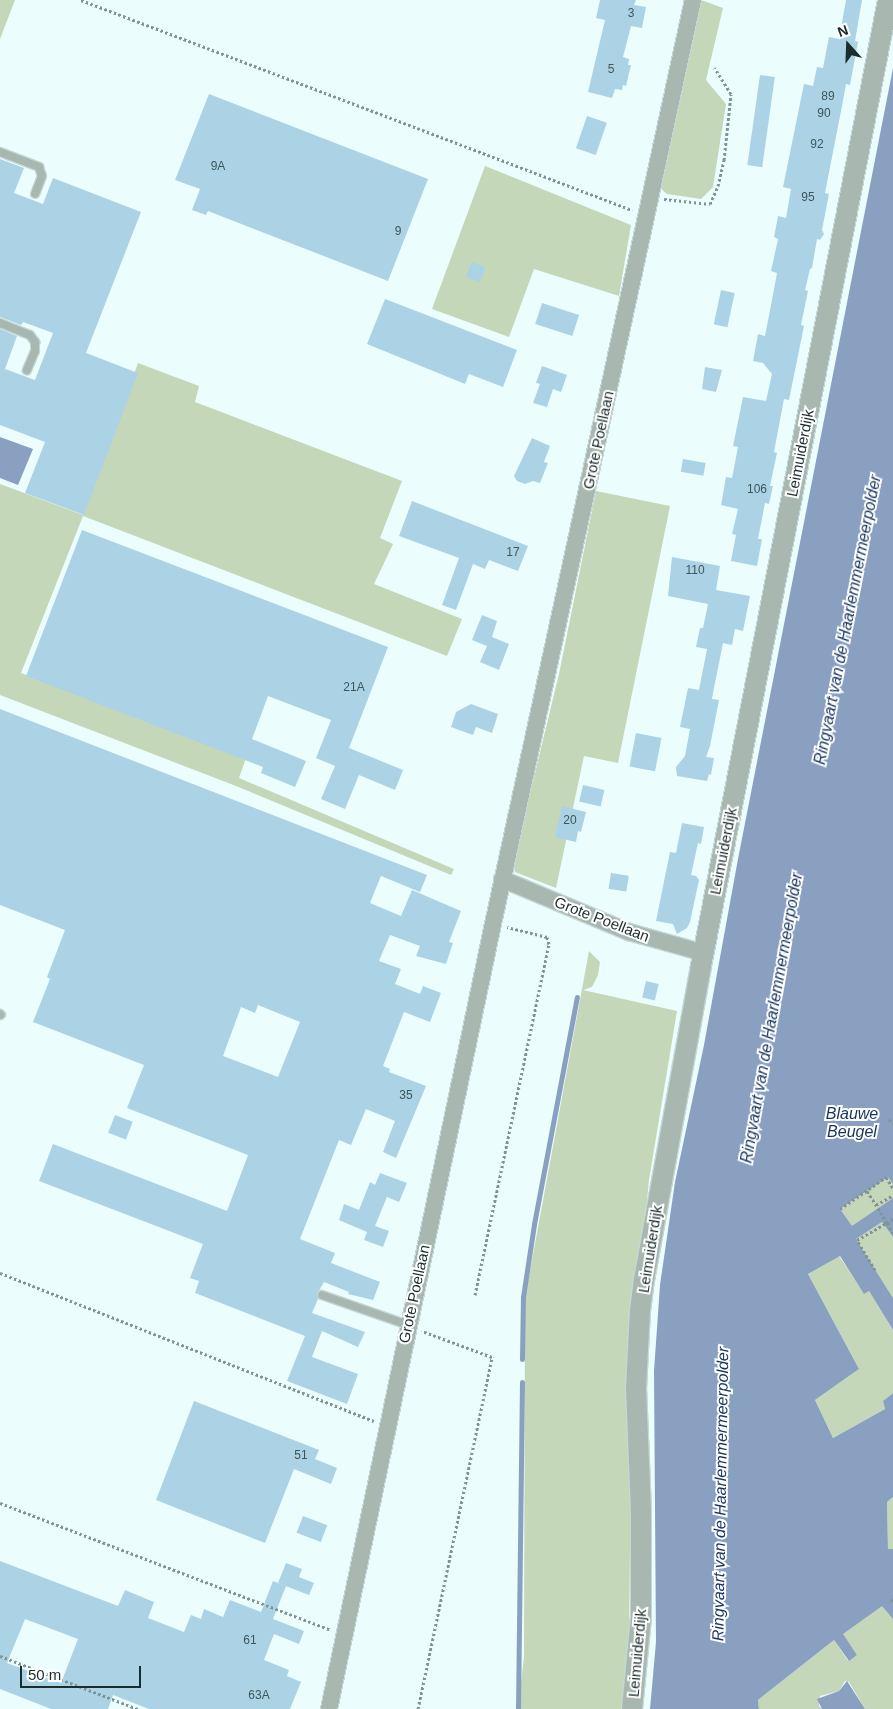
<!DOCTYPE html>
<style>
body{margin:0}
#map{position:relative;width:893px;height:1709px;overflow:hidden;background:#ebfdfd;font-family:Arial,sans-serif}
div>[style]{position:absolute}
[style*='--x']{left:calc(var(--x)*1px);top:calc(var(--y)*1px);width:calc(var(--w)*1px);rotate:calc(var(--a)*1deg)}
.green>*{inset:0;background:#c4d8b9}
.water>*{inset:0;background:#89a0c1}
.stream>*{height:5px;margin:-2.5px;padding:0 2.5px;transform-origin:2.5px;border-radius:2.5px;background:#89a0c1}
.building>*{inset:0;background:#acd3e5;transform-origin:0 0}
.path>*{height:3px;margin-top:-1.5px;transform-origin:0;background:repeating-linear-gradient(90deg,#819393 0 2.5px,transparent 0 5px)}
.roads{filter:drop-shadow(1px 0 #c5d8d8) drop-shadow(-1px 0 #c5d8d8) drop-shadow(0 1px #c5d8d8) drop-shadow(0 -1px #c5d8d8)}
.service>*{height:8px;margin:-4px;padding:0 4px;transform-origin:4px;border-radius:4px;background:#a8b8b0}
.minor>*{height:16px;margin:-8px;padding:0 8px;transform-origin:8px;border-radius:8px;background:#a8b8b0}
.tertiary>*{height:20px;margin:-10px;padding:0 10px;transform-origin:10px;border-radius:10px;background:#a8b8b0}
span{translate:-50% -50%;white-space:nowrap;text-align:center;line-height:1.15;-webkit-text-stroke:4px #fff;paint-order:stroke}
.number-label{font-size:12px;color:#3e565b}
.number-label span{-webkit-text-stroke-width:0}
.street-label{font-size:15px;color:#1a2d2d}
.water-label{font-size:16px;color:#15345e;font-style:italic}
.north{position:absolute;left:823px;top:20px;width:50px;height:50px;-webkit-text-stroke:4px #fff;paint-order:stroke;rotate:340deg;font-size:14px;font-weight:700;line-height:20px;text-align:center;color:#1a2d2d}
.north::after{content:'';display:block;margin:auto;width:18px;height:22px;background:#1a2d2d;clip-path:polygon(50% 0,100% 100%,50% 72%,0 100%)}
.scale{position:absolute;left:20px;top:1666px;width:121px;height:22px;box-sizing:border-box;border:2px solid #1a2d2d;border-top:0;padding-left:6px;font-size:15px;line-height:18px;white-space:nowrap;color:#1a2d2d;-webkit-text-stroke:4px #fff;paint-order:stroke}
</style>
<div id="map">
<div class="green">
<div style="clip-path:polygon(0 0,15px 0,0 39px)"></div>
<div style="clip-path:polygon(701px 0,723px 8px,706px 80px,726px 104px,713px 187px,701px 199px,667px 194px,660px 188px)"></div>
<div style="clip-path:polygon(485px 166px,631px 225px,619px 296px,534px 269px,509px 337px,432px 309px)"></div>
<div style="clip-path:polygon(138px 363px,199px 386px,195px 402px,402px 481px,380px 538px,393px 544px,374px 584px,462px 619px,447px 656px,83px 516px,21px 673px,246px 758px,239px 778px,454px 869px,451px 875px,236px 786px,0 695px,0 484px,83px 515px)"></div>
<div style="clip-path:polygon(596px 491px,670px 506px,618px 763px,584px 756px,556px 888px,515px 872px,513px 864px,559px 674px)"></div>
<div style="clip-path:polygon(589px 951px,600px 962px,598px 975px,592px 987px,583px 990px,677px 1011px,649px 1180px,632px 1355px,629px 1646px,623px 1709px,518px 1709px,524px 1657px,525px 1298px)"></div>
<div style="clip-path:polygon(888px 1177px,893px 1184px,893px 1198px,852px 1227px,840px 1209px)"></div>
<div style="clip-path:polygon(882px 1222px,893px 1237px,893px 1298px,856px 1239px)"></div>
<div style="clip-path:polygon(839px 1256px,864px 1293px,869px 1291px,893px 1330px,893px 1393px,883px 1401px,885px 1409px,833px 1438px,815px 1400px,859px 1369px,808px 1274px)"></div>
<div style="clip-path:polygon(893px 1497px,893px 1549px,888px 1550px,887px 1502px)"></div>
<div style="clip-path:polygon(882px 1605px,893px 1619px,893px 1709px,865px 1709px,849px 1682px,845px 1681px,839px 1691px,820px 1696px,819px 1706px,822px 1709px,759px 1709px,758px 1700px,834px 1640px,848px 1661px,857px 1655px,842px 1634px)"></div>
</div>
<div class="water">
<div style="clip-path:polygon(893px 68px,893px 1184px,888px 1177px,840px 1209px,852px 1226px,893px 1198px,893px 1237px,882px 1222px,856px 1239px,893px 1298px,893px 1330px,869px 1291px,864px 1294px,840px 1256px,808px 1274px,859px 1369px,815px 1400px,833px 1438px,885px 1409px,883px 1401px,893px 1393px,893px 1497px,887px 1502px,888px 1549px,893px 1549px,893px 1619px,882px 1606px,843px 1634px,857px 1655px,849px 1661px,834px 1640px,758px 1700px,759px 1709px,650px 1709px,656px 1642px,654px 1371px,660px 1285px,675px 1182px,704px 1045px,738px 859px)"></div>
<div style="clip-path:polygon(0 437px,33px 449px,18px 485px,0 478px)"></div>
<div style="clip-path:polygon(847px 1681px,865px 1709px,822px 1709px,817px 1699px,839px 1691px)"></div>
</div>
<div class="stream">
<div style="--x:522;--y:1359;--w:62;--a:-89.1"></div>
<div style="--x:523;--y:1297;--w:74;--a:-81.4"></div>
<div style="--x:534;--y:1224;--w:231;--a:-79.3"></div>
<div style="--x:518;--y:1709;--w:327;--a:-89.3"></div>
</div>
<div class="building">
<div style="clip-path:polygon(600px 0,636px 0,634px 5px,646px 7px,642px 28px,631px 26px,623px 57px,629px 59px,628px 65px,631px 65px,626px 86px,623px 85px,622px 90px,615px 89px,612px 98px,588px 92px,605px 20px,596px 18px)"></div>
<div style="clip-path:polygon(846px 0,862px 0,855px 41px,858px 42px,850px 85px,846px 84px,842px 106px,825px 193px,829px 194px,822px 230px,824px 234px,820px 240px,817px 239px,812px 268px,810px 269px,805px 290px,808px 291px,801px 325px,804px 326px,789px 400px,784px 399px,774px 452px,777px 453px,770px 486px,773px 486px,769px 504px,765px 503px,758px 539px,762px 539px,757px 566px,731px 561px,736px 535px,732px 534px,738px 509px,721px 505px,726px 477px,732px 478px,738px 447px,733px 446px,743px 397px,766px 401px,772px 374px,763px 363px,753px 361px,758px 334px,765px 336px,771px 305px,777px 273px,771px 271px,778px 239px,774px 237px,778px 216px,786px 218px,791px 189px,783px 187px,804px 84px,813px 86px,817px 67px,823px 68px,829px 37px,839px 39px)"></div>
<div style="left:760px;top:75px;width:15px;height:91px;rotate:8deg"></div>
<div style="clip-path:polygon(209px 94px,428px 179px,388px 281px,208px 211px,206px 215px,192px 210px,200px 189px,175px 180px)"></div>
<div style="left:587px;top:116px;width:21px;height:34px;rotate:19deg"></div>
<div style="clip-path:polygon(0 159px,24px 168px,14px 193px,43px 204px,53px 178px,141px 212px,86px 353px,138px 373px,84px 515px,25px 493px,45px 442px,0 425px,0 329px,17px 336px,5px 369px,35px 380px,53px 333px,23px 322px,21px 325px,0 317px)"></div>
<div style="left:472px;top:262px;width:15px;height:16px;rotate:23deg"></div>
<div style="left:721px;top:290px;width:14px;height:35px;rotate:12deg"></div>
<div style="clip-path:polygon(385px 299px,517px 350px,503px 387px,469px 374px,465px 384px,367px 344px)"></div>
<div style="left:542px;top:303px;width:39px;height:22px;rotate:18deg"></div>
<div style="clip-path:polygon(542px 366px,567px 375px,561px 392px,553px 389px,547px 407px,533px 403px,540px 384px,536px 383px)"></div>
<div style="clip-path:polygon(705px 367px,722px 370px,716px 392px,702px 389px)"></div>
<div style="clip-path:polygon(532px 438px,550px 446px,544px 462px,548px 463px,540px 483px,533px 481px,525px 484px,517px 481px,514px 476px)"></div>
<div style="left:683px;top:459px;width:23px;height:13px;rotate:10deg"></div>
<div style="clip-path:polygon(412px 501px,528px 546px,518px 571px,489px 560px,485px 569px,473px 564px,456px 610px,442px 605px,459px 558px,399px 536px)"></div>
<div style="clip-path:polygon(82px 530px,388px 647px,349px 748px,403px 770px,395px 790px,359px 775px,345px 809px,321px 799px,335px 766px,316px 758px,331px 720px,268px 696px,252px 739px,306px 761px,295px 787px,261px 773px,263px 767px,26px 676px)"></div>
<div style="clip-path:polygon(672px 557px,720px 566px,716px 590px,750px 596px,743px 631px,735px 629px,732px 645px,723px 643px,713px 693px,712px 699px,719px 700px,710px 746px,706px 757px,714px 758px,711px 775px,709px 774px,707px 781px,677px 776px,676px 767px,685px 756px,690px 729px,680px 727px,688px 688px,699px 690px,707px 649px,696px 647px,700px 628px,703px 628px,708px 604px,668px 596px)"></div>
<div style="clip-path:polygon(482px 615px,497px 621px,492px 637px,509px 644px,499px 670px,480px 662px,487px 646px,472px 640px)"></div>
<div style="clip-path:polygon(471px 704px,498px 714px,492px 733px,476px 727px,473px 735px,451px 727px,456px 712px)"></div>
<div style="clip-path:polygon(evenodd,0 709px,427px 875px,420px 892px,381px 876px,370px 903px,401px 916px,412px 890px,461px 911px,449px 942px,453px 943px,446px 964px,416px 956px,420px 946px,390px 935px,379px 961px,401px 969px,395px 984px,420px 994px,423px 986px,441px 993px,430px 1022px,404px 1012px,383px 1066px,390px 1069px,389px 1072px,426px 1086px,396px 1158px,383px 1152px,395px 1121px,366px 1109px,351px 1145px,339px 1140px,300px 1239px,335px 1253px,331px 1263px,380px 1282px,373px 1300px,348px 1294px,349px 1292px,324px 1282px,317px 1294px,318px 1299px,312px 1313px,365px 1332px,358px 1347px,322px 1331px,312px 1357px,358px 1374px,347px 1404px,287px 1381px,305px 1336px,195px 1293px,199px 1281px,190px 1278px,203px 1244px,39px 1181px,53px 1144px,227px 1211px,248px 1155px,127px 1108px,144px 1065px,33px 1022px,50px 979px,47px 977px,65px 930px,0 905px,0 709px,258px 1005px,300px 1022px,278px 1077px,223px 1056px,241px 1007px,255px 1013px,258px 1005px)"></div>
<div style="left:636px;top:733px;width:26px;height:34px;rotate:11deg"></div>
<div style="left:583px;top:785px;width:22px;height:17px;rotate:13deg"></div>
<div style="clip-path:polygon(562px 806px,586px 812px,581px 832px,578px 831px,576px 842px,555px 837px)"></div>
<div style="clip-path:polygon(682px 823px,704px 827px,701px 844px,698px 843px,691px 875px,696px 876px,699px 880px,690px 922px,687px 928px,677px 934px,673px 924px,656px 921px,670px 852px,676px 853px)"></div>
<div style="left:611px;top:873px;width:18px;height:16px;rotate:9deg"></div>
<div style="left:646px;top:981px;width:13px;height:17px;rotate:13deg"></div>
<div style="left:115px;top:1115px;width:19px;height:19px;rotate:21deg"></div>
<div style="clip-path:polygon(380px 1173px,407px 1183px,399px 1202px,387px 1197px,375px 1226px,389px 1231px,383px 1247px,364px 1240px,367px 1232px,339px 1220px,344px 1204px,359px 1210px,370px 1182px,375px 1185px)"></div>
<div style="clip-path:polygon(194px 1401px,319px 1450px,315px 1459px,337px 1468px,331px 1484px,294px 1469px,265px 1543px,156px 1500px)"></div>
<div style="left:303px;top:1516px;width:26px;height:18px;rotate:21deg"></div>
<div style="clip-path:polygon(evenodd,0 1561px,118px 1606px,125px 1590px,154px 1602px,148px 1618px,184px 1632px,191px 1615px,201px 1619px,204px 1609px,223px 1617px,230px 1600px,261px 1612px,273px 1581px,286px 1586px,273px 1619px,304px 1631px,299px 1644px,274px 1634px,264px 1660px,289px 1670px,287px 1676px,301px 1682px,290px 1709px,149px 1709px,113px 1695px,108px 1709px,51px 1709px,0 1689px,0 1561px,25px 1619px,78px 1639px,61px 1683px,7px 1663px,25px 1619px)"></div>
<div style="clip-path:polygon(286px 1563px,302px 1569px,299px 1577px,314px 1583px,309px 1595px,278px 1583px)"></div>
</div>
<div class="path">
<div style="--x:81;--y:0;--w:590;--a:20.86"></div>
<div style="--x:664;--y:199;--w:46;--a:6.2"></div>
<div style="--x:710;--y:204;--w:20;--a:-66"></div>
<div style="--x:718;--y:186;--w:27;--a:-77"></div>
<div style="--x:724;--y:160;--w:66;--a:-83.9"></div>
<div style="--x:731;--y:94;--w:31;--a:-122"></div>
<div style="--x:889;--y:1119;--w:6;--a:51"></div>
<div style="--x:867;--y:1191;--w:17;--a:57"></div>
<div style="--x:840;--y:1209;--w:56;--a:-34.8"></div>
<div style="--x:886;--y:1177;--w:13;--a:58"></div>
<div style="--x:893;--y:1219;--w:7;--a:146"></div>
<div style="--x:887;--y:1223;--w:12;--a:59"></div>
<div style="--x:875;--y:1270;--w:35;--a:-121"></div>
<div style="--x:857;--y:1240;--w:34;--a:-30"></div>
<div style="--x:887;--y:1223;--w:21;--a:-121"></div>
<div style="--x:876;--y:1205;--w:20;--a:-30"></div>
<div style="--x:0;--y:1273;--w:402;--a:21.6"></div>
<div style="--x:475;--y:1295;--w:359;--a:-78.1"></div>
<div style="--x:549;--y:944;--w:7;--a:-106"></div>
<div style="--x:547;--y:937;--w:41;--a:-166"></div>
<div style="--x:0;--y:1503;--w:355;--a:21"></div>
<div style="--x:891;--y:1599;--w:4;--a:56"></div>
<div style="--x:0;--y:1656;--w:148;--a:21"></div>
<div style="--x:418;--y:1709;--w:360;--a:-78.1"></div>
<div style="--x:492;--y:1357;--w:75;--a:-159.6"></div>
</div>
<div class="roads">
<div class="service">
<div style="--x:0;--y:152;--w:42;--a:21"></div>
<div style="--x:39;--y:167;--w:9;--a:72"></div>
<div style="--x:42;--y:176;--w:19;--a:111"></div>
<div style="--x:0;--y:323;--w:32;--a:22"></div>
<div style="--x:30;--y:335;--w:9;--a:54"></div>
<div style="--x:35;--y:342;--w:9;--a:90"></div>
<div style="--x:35;--y:351;--w:21;--a:113"></div>
<div style="--x:0;--y:1014;--w:1;--a:45"></div>
<div style="--x:322;--y:1295;--w:91;--a:19.2"></div>
</div>
<div class="minor">
<div style="--x:502;--y:879;--w:138;--a:22.7"></div>
<div style="--x:629;--y:932;--w:78;--a:15.6"></div>
<div style="--x:329;--y:1709;--w:802;--a:-78.2"></div>
<div style="--x:493;--y:924;--w:945;--a:-77.79"></div>
</div>
<div class="tertiary">
<div style="--x:632;--y:1709;--w:91;--a:-84.4"></div>
<div style="--x:641;--y:1618;--w:106;--a:-90"></div>
<div style="--x:641;--y:1512;--w:123;--a:-92.3"></div>
<div style="--x:636;--y:1389;--w:78;--a:-87.1"></div>
<div style="--x:640;--y:1311;--w:31;--a:-83"></div>
<div style="--x:644;--y:1280;--w:319;--a:-79.7"></div>
<div style="--x:701;--y:966;--w:984;--a:-79.04"></div>
</div>
</div>
<div class="number-label">
<span style="left:631px;top:14px">3</span>
<span style="left:611px;top:70px">5</span>
<span style="left:828px;top:97px">89</span>
<span style="left:824px;top:114px">90</span>
<span style="left:817px;top:145px">92</span>
<span style="left:218px;top:167px">9A</span>
<span style="left:808px;top:198px">95</span>
<span style="left:398px;top:232px">9</span>
<span style="left:757px;top:490px">106</span>
<span style="left:513px;top:553px">17</span>
<span style="left:695px;top:571px">110</span>
<span style="left:354px;top:688px">21A</span>
<span style="left:570px;top:821px">20</span>
<span style="left:406px;top:1096px">35</span>
<span style="left:301px;top:1456px">51</span>
<span style="left:250px;top:1641px">61</span>
<span style="left:259px;top:1696px">63A</span>
</div>
<div class="street-label">
<span style="left:598px;top:440px;rotate:-78deg">Grote Poellaan</span>
<span style="left:800px;top:453px;rotate:-79deg">Leimuiderdijk</span>
<span style="left:723px;top:851px;rotate:-79deg">Leimuiderdijk</span>
<span style="left:602px;top:919px;rotate:21deg">Grote Poellaan</span>
<span style="left:650px;top:1249px;rotate:-81deg">Leimuiderdijk</span>
<span style="left:414px;top:1294px;rotate:-78deg">Grote Poellaan</span>
<span style="left:637px;top:1653px;rotate:-85deg">Leimuiderdijk</span>
</div>
<div class="water-label">
<span style="left:848px;top:620px;rotate:-79deg">Ringvaart van de Haarlemmermeerpolder</span>
<span style="left:772px;top:1018px;rotate:-80deg">Ringvaart van de Haarlemmermeerpolder</span>
<span style="left:852px;top:1123px">Blauwe<br>Beugel</span>
<span style="left:721px;top:1494px;rotate:-89deg">Ringvaart van de Haarlemmermeerpolder</span>
</div>
<div class="north">N</div>
<div class="scale">50 m</div>
</div>
